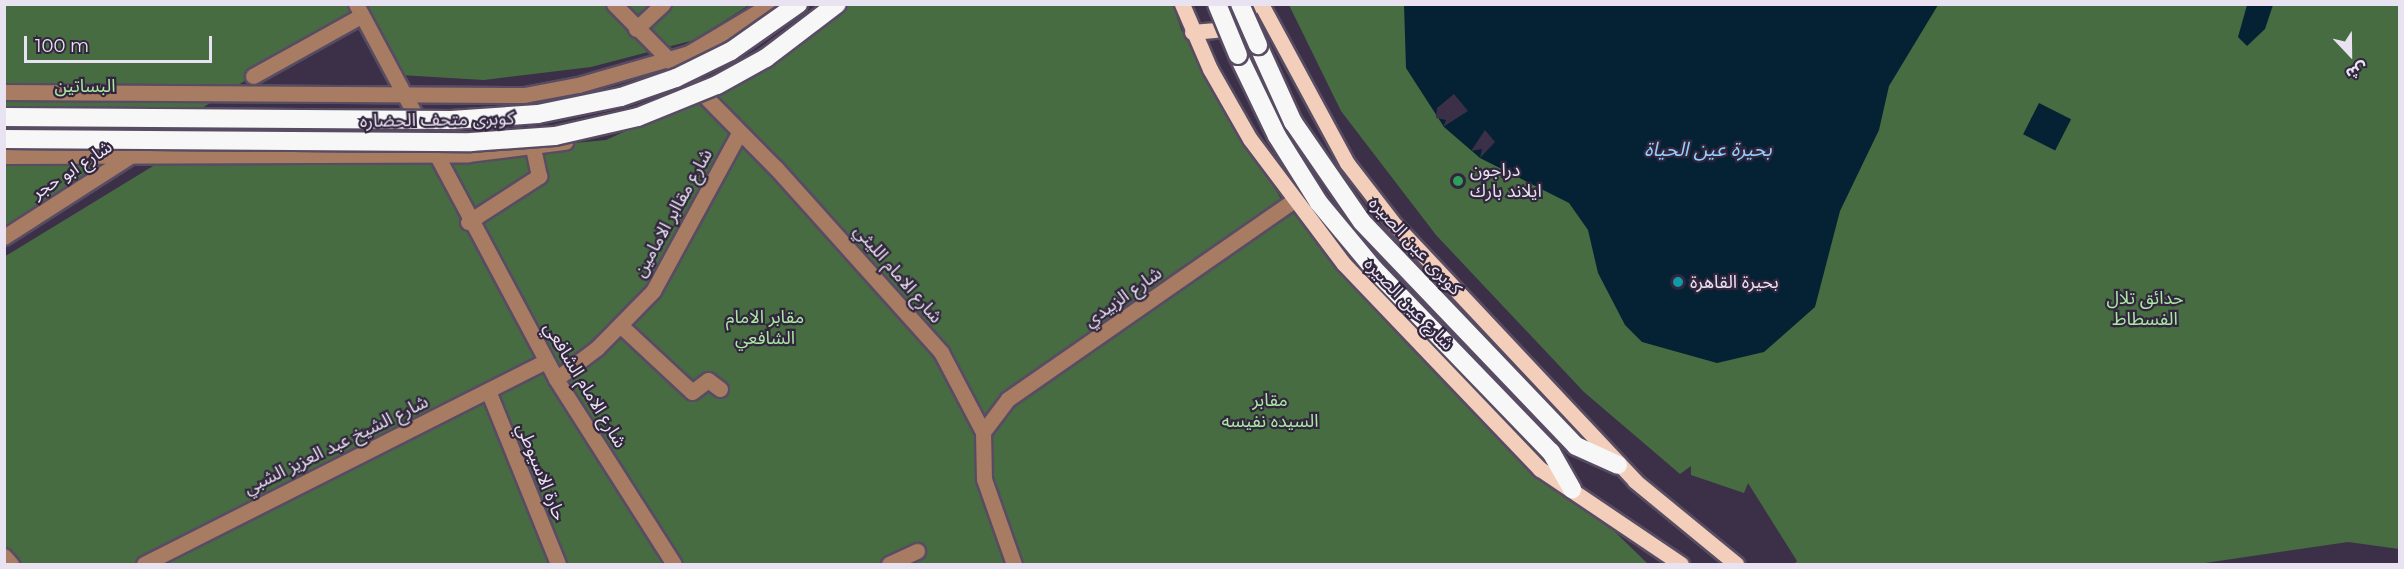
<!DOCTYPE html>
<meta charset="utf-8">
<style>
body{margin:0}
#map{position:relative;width:2404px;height:569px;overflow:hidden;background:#3c3048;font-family:Montserrat,"Noto Sans Arabic",sans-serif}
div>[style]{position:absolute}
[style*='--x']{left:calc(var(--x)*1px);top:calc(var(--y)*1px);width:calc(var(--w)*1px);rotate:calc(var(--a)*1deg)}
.green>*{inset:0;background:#476c42}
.water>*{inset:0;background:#052134;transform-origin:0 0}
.pier>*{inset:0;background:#3c3048}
.roads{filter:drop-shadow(2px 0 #584c63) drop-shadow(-2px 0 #584c63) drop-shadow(0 2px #584c63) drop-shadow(0 -2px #584c63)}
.minor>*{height:15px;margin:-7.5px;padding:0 7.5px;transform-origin:7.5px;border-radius:7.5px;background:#a77c63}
.major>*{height:15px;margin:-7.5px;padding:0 7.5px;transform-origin:7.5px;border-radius:7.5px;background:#f3cfbb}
.highway>*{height:18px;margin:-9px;padding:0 9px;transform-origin:9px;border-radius:9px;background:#f7f7f7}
.bridges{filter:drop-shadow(2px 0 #584c63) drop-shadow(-2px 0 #584c63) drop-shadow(0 2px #584c63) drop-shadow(0 -2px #584c63)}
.highway-bridge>*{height:18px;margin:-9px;padding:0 9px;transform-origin:9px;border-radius:9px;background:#f7f7f7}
.dots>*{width:16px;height:16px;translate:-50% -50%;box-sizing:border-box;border:3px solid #31263d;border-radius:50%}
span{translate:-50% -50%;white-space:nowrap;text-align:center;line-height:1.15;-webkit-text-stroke:4.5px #31263d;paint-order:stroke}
.park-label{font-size:18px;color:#abe9a3}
.street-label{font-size:18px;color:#e9e2f1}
.poi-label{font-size:18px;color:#e9e2f1}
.left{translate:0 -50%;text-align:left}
.water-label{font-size:20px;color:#92cffe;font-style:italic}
.frame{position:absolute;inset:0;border:6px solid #e9e2f1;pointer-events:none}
.north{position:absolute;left:2320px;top:24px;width:60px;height:60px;-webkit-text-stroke:4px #31263d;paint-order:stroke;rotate:158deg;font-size:16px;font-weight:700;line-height:24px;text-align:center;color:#e9e2f1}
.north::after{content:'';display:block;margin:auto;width:21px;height:27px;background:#e9e2f1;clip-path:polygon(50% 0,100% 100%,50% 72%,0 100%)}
.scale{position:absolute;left:24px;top:36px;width:188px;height:27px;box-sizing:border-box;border:3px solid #e9e2f1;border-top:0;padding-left:8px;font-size:18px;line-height:21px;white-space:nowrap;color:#e9e2f1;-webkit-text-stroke:4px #31263d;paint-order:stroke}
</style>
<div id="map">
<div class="green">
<div style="clip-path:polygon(848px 4px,1173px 5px,1181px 29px,1281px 199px,995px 404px,976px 437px,976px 470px,1009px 564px,13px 564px,4px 553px,4px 257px,181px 149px,523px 148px,606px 140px,756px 72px)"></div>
<div style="clip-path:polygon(5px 5px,749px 5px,694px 40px,591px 67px,484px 80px,400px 75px,361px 7px,5px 233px)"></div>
<div style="clip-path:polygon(1289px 5px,2399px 5px,2399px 549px,2348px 542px,2198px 564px,1794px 564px,1797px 561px,1748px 483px,1744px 493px,1691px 475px,1691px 466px,1680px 474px,1584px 392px,1436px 235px,1341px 111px)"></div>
<div style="clip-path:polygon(1293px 209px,1342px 267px,1648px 564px,1024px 564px,990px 494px,988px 429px,1000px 412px)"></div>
</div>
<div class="water">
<div style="clip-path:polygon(1404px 4px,1938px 5px,1889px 86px,1879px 130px,1840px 211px,1815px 307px,1764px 352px,1717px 363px,1642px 342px,1625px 325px,1598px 273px,1588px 230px,1569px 203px,1480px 158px,1444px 127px,1406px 68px)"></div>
<div style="clip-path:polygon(2247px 5px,2273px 5px,2265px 29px,2247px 46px,2238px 37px)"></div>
<div style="left:2039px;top:103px;width:36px;height:35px;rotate:27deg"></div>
</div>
<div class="pier">
<div style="clip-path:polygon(1454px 94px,1468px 111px,1443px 127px,1446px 120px,1436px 118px,1437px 108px)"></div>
<div style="clip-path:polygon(1485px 130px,1495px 142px,1480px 158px,1482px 149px,1471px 151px)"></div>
</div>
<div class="roads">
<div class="minor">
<div style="--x:356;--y:4;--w:425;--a:61.9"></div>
<div style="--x:556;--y:379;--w:219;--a:57.5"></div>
<div style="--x:614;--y:4;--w:231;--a:45.4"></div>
<div style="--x:776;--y:168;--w:247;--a:48.1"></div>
<div style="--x:941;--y:352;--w:90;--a:62.3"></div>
<div style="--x:983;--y:432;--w:47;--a:88.8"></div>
<div style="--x:984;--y:479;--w:90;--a:70.6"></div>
<div style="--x:636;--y:29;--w:37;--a:-43"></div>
<div style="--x:253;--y:76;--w:124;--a:-29.1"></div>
<div style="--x:4;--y:92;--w:520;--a:0.33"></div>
<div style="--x:524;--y:95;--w:55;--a:-10.5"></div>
<div style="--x:578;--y:85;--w:116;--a:-16.1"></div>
<div style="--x:689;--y:53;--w:96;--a:-30.9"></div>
<div style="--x:4;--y:156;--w:464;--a:-0.2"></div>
<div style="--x:468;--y:154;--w:98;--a:-7.1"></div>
<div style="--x:468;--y:222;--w:85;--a:-32.9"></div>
<div style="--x:539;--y:176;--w:29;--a:-102"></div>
<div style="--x:4;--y:237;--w:150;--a:-32.7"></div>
<div style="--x:620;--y:325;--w:98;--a:42.9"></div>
<div style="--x:692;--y:392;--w:20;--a:-37"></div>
<div style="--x:708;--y:380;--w:15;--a:37"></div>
<div style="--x:556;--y:379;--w:51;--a:-37.1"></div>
<div style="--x:597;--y:348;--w:80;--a:-45.5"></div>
<div style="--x:653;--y:291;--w:180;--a:-61.4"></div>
<div style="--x:489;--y:393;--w:184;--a:68"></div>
<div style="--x:983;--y:432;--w:41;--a:-52.9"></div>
<div style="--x:1008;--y:399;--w:347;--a:-34.8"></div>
<div style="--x:4;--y:556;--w:11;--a:49"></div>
<div style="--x:144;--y:564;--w:450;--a:-26.8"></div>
<div style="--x:889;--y:564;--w:31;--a:-25"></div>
</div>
<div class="major">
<div style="--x:1182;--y:4;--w:71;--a:66.7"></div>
<div style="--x:1210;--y:69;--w:81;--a:60.3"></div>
<div style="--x:1250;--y:139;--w:156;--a:53.1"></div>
<div style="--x:1344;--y:264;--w:284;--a:46.3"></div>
<div style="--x:1540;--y:469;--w:170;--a:34"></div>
<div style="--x:1261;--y:4;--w:181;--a:61.6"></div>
<div style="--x:1347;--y:163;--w:78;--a:52.3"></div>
<div style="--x:1395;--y:225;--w:351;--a:46.8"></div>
<div style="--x:1635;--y:481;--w:131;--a:39.4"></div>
<div style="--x:1192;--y:32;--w:33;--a:-5"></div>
<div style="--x:1225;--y:29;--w:35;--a:-40"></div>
</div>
<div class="highway">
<div style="--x:1258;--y:45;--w:85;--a:65.6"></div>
<div style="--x:1293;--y:122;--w:121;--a:55.4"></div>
<div style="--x:1362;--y:222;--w:310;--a:46.3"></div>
<div style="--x:1576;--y:446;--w:46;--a:24.3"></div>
<div style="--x:1238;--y:55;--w:90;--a:64.3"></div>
<div style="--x:1277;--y:136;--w:79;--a:57.9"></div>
<div style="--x:1319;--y:203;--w:86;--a:50.2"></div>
<div style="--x:1374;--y:269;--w:255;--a:46"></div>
<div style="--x:1551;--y:452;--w:43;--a:60.4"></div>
</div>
</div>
<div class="bridges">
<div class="highway-bridge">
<div style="--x:1217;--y:4;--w:55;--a:67.6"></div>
<div style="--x:1240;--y:4;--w:45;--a:66.3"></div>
<div style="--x:4;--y:117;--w:447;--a:0.4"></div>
<div style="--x:451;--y:120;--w:87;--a:-3.9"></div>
<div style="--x:538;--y:114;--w:85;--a:-11.6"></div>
<div style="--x:621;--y:97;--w:58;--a:-19.1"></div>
<div style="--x:676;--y:78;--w:61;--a:-26.1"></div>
<div style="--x:731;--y:51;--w:82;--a:-35"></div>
<div style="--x:4;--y:139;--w:467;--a:0.4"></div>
<div style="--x:471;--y:142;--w:84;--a:-4.1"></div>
<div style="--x:555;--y:136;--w:85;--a:-12.9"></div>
<div style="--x:638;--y:117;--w:85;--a:-22.1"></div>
<div style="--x:717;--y:85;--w:56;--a:-28.9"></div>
<div style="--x:766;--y:58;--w:89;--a:-37.3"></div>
</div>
</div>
<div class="dots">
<div style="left:1458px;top:181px;background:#2e9e5b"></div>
<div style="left:1678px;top:282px;background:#0f9aa8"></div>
</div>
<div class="park-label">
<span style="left:85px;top:86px">البساتين</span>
<span style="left:2145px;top:309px">حدائق تلال<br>الفسطاط</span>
<span style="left:765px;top:328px">مقابر الامام<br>الشافعي</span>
<span style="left:1270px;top:411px">مقابر<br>السيده نفيسه</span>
</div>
<div class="street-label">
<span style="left:437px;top:120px;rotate:-1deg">كوبرى متحف الحضاره</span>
<span style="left:72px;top:170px;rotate:-33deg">شارع ابو حجر</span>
<span style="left:673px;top:213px;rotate:-61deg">شارع مقاابر الامامين</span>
<span style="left:1415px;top:246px;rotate:47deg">كوبرى عين الصيره</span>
<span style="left:898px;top:274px;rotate:49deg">شارع الامام الليثي</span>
<span style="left:1123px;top:297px;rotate:-35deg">شارع الزبيدي</span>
<span style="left:1409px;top:304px;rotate:46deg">شارع عين الصيره</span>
<span style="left:585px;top:385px;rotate:59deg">شارع الامام الشافعي</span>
<span style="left:336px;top:445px;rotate:-26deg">شارع الشيخ عبد العزيز الشبي</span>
<span style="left:541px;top:472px;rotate:68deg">حارة الاسيوطي</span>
</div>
<div class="poi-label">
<span class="left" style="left:1470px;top:181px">دراجون<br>ايلاند بارك</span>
<span class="left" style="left:1690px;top:282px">بحيرة القاهرة</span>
</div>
<div class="water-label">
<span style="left:1708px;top:149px">بحيرة عين الحياة</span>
</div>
<div class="frame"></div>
<div class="north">ش</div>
<div class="scale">100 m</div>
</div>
